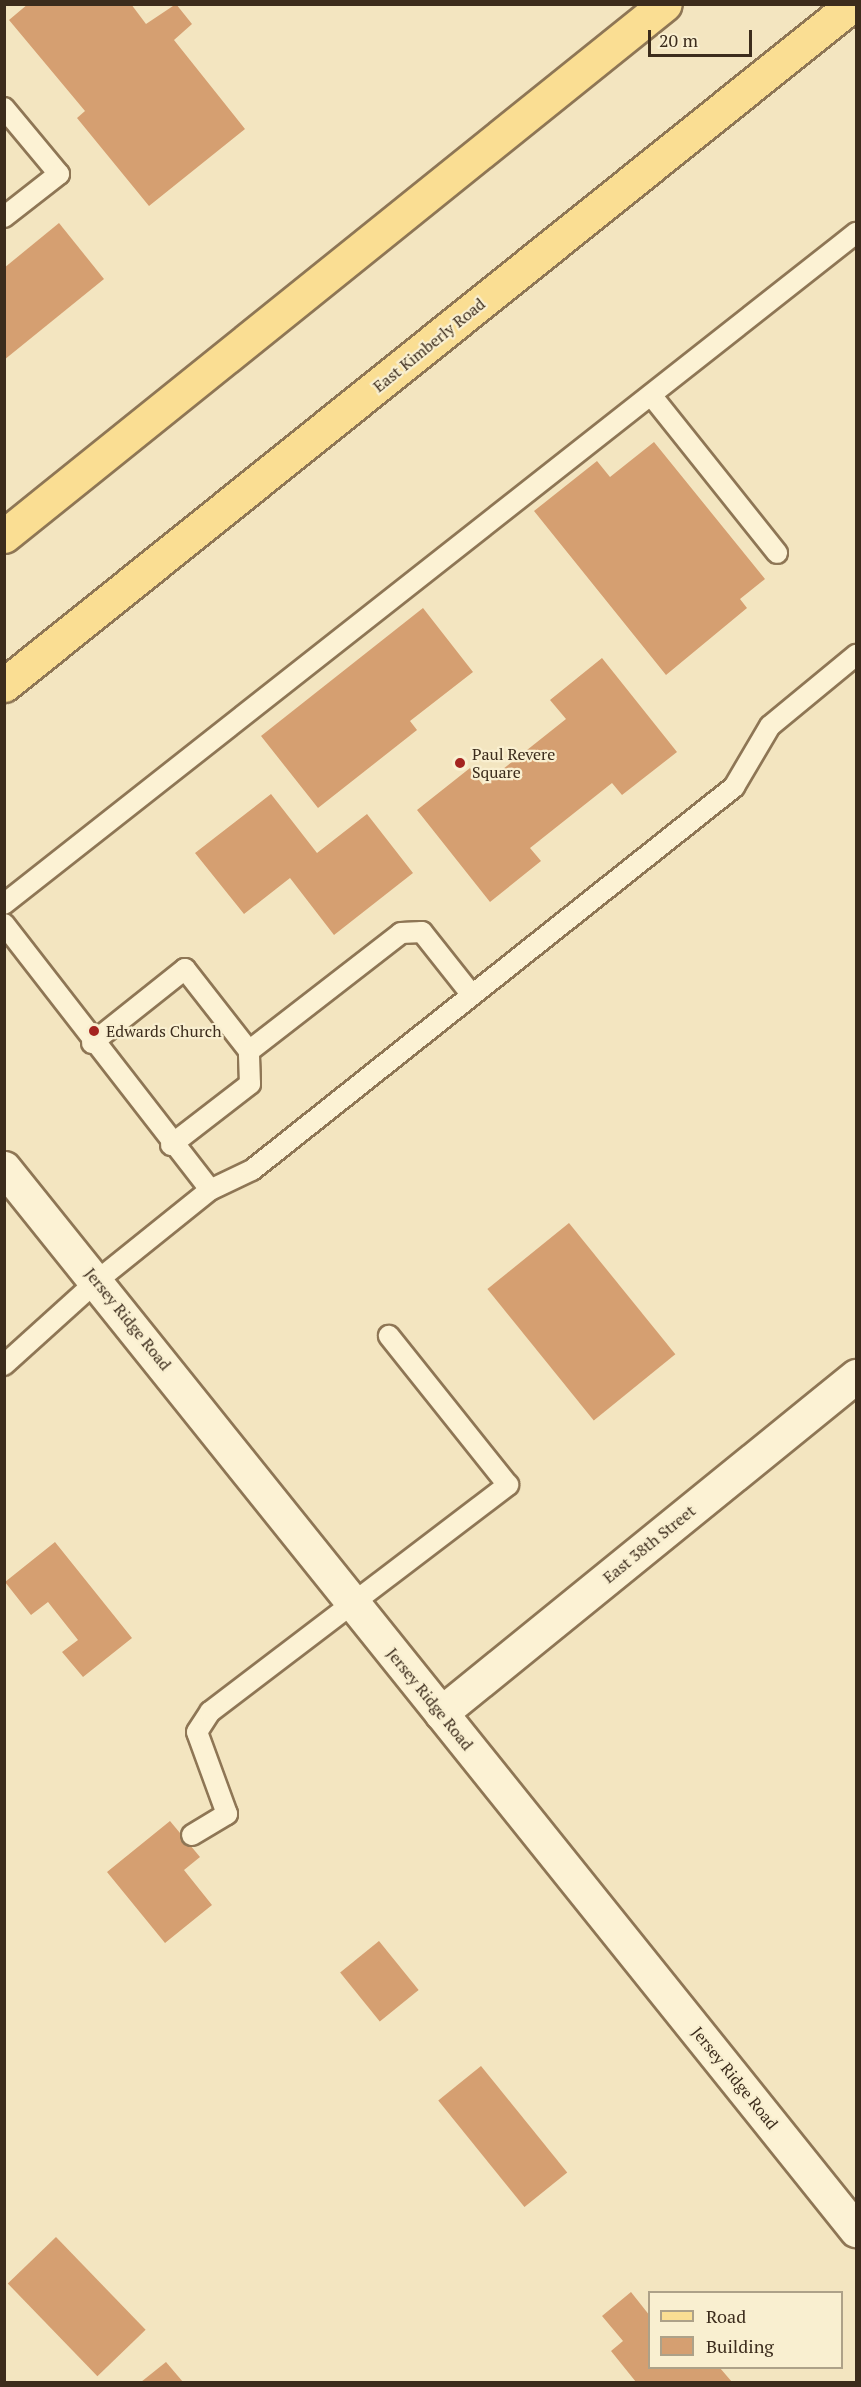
<!DOCTYPE html>
<style>
body{margin:0}
#map{position:relative;width:861px;height:2387px;overflow:hidden;background:#f3e5c0;font-family:"PT Serif",serif}
div>[style]{position:absolute}
[style*='--x']{left:calc(var(--x)*1px);top:calc(var(--y)*1px);width:calc(var(--w)*1px);rotate:calc(var(--a)*1deg)}
.building>*{inset:0;background:#d59f71;transform-origin:0 0}
.roads{filter:drop-shadow(2px 0 #8e7655) drop-shadow(-2px 0 #8e7655) drop-shadow(0 2px #8e7655) drop-shadow(0 -2px #8e7655)}
.lane>*{height:20px;margin:-10px;padding:0 10px;transform-origin:10px;border-radius:10px;background:#fcf2d4}
.street>*{height:33px;margin:-16.5px;padding:0 16.5px;transform-origin:16.5px;border-radius:16.5px;background:#fcf2d4}
.secondary>*{height:33px;margin:-16.5px;padding:0 16.5px;transform-origin:16.5px;border-radius:16.5px;background:#fcf2d4}
.primary>*{height:33px;margin:-16.5px;padding:0 16.5px;transform-origin:16.5px;border-radius:16.5px;background:#fade93}
.dots>*{width:16px;height:16px;translate:-50% -50%;box-sizing:border-box;border:3px solid #f9efd0;border-radius:50%}
span{translate:-50% -50%;white-space:nowrap;text-align:center;line-height:1.15;-webkit-text-stroke:4.5px #f9efd0;paint-order:stroke}
.street-label{font-size:16px;color:#3c2c1c}
.poi-label{font-size:16px;color:#3c2c1c}
.left{translate:0 -50%;text-align:left}
.frame{position:absolute;inset:0;border:6px solid #3c2c1c;pointer-events:none}
.legend{position:absolute;left:648px;top:2291px;width:195px;height:78px;box-sizing:border-box;background:#f9efd0;border:2px solid #ada188;margin:0;padding:8px 10px;list-style:none;font-size:18px;color:#3c2c1c}
.legend li{display:flex;align-items:center;gap:12px;height:30px}
.legend b{width:30px;border:2px solid #ada188}
.scale{position:absolute;left:648px;top:30px;width:104px;height:27px;box-sizing:border-box;border:3px solid #3c2c1c;border-top:0;padding-left:8px;font-size:18px;line-height:21px;white-space:nowrap;color:#3c2c1c;-webkit-text-stroke:4px #f9efd0;paint-order:stroke}
</style>
<div id="map">
<div class="building">
<div style="clip-path:polygon(28px 4px,131px 4px,146px 24px,176px 4px,192px 24px,174px 40px,245px 129px,149px 206px,77px 118px,85px 111px,9px 20px)"></div>
<div style="clip-path:polygon(59px 223px,104px 279px,4px 360px,4px 268px)"></div>
<div style="clip-path:polygon(654px 442px,765px 579px,740px 599px,747px 608px,666px 675px,534px 511px,597px 461px,610px 477px)"></div>
<div style="clip-path:polygon(423px 608px,473px 672px,410px 721px,417px 730px,318px 808px,261px 736px)"></div>
<div style="clip-path:polygon(602px 658px,677px 752px,622px 795px,612px 783px,530px 848px,541px 861px,490px 902px,417px 810px,470px 768px,483px 785px,566px 719px,550px 700px)"></div>
<div style="clip-path:polygon(271px 794px,317px 853px,367px 814px,413px 873px,334px 935px,290px 878px,244px 914px,195px 853px)"></div>
<div style="left:569px;top:1223px;width:169px;height:105px;rotate:51deg"></div>
<div style="clip-path:polygon(55px 1542px,132px 1638px,83px 1677px,62px 1652px,78px 1640px,48px 1602px,31px 1615px,5px 1582px)"></div>
<div style="clip-path:polygon(170px 1821px,200px 1857px,184px 1870px,212px 1905px,165px 1943px,107px 1872px)"></div>
<div style="left:379px;top:1941px;width:63px;height:50px;rotate:51deg"></div>
<div style="left:481px;top:2066px;width:137px;height:55px;rotate:51deg"></div>
<div style="left:56px;top:2237px;width:129px;height:67px;rotate:46deg"></div>
<div style="clip-path:polygon(631px 2292px,650px 2316px,650px 2368px,720px 2368px,732px 2382px,636px 2382px,611px 2351px,623px 2341px,602px 2316px)"></div>
<div style="clip-path:polygon(166px 2362px,183px 2382px,141px 2382px)"></div>
</div>
<div class="roads">
<div class="lane">
<div style="--x:4;--y:108;--w:86;--a:50.2"></div>
<div style="--x:59;--y:174;--w:70;--a:142"></div>
<div style="--x:651;--y:395;--w:202;--a:51.4"></div>
<div style="--x:4;--y:904;--w:1085;--a:-38.22"></div>
<div style="--x:4;--y:924;--w:336;--a:52.2"></div>
<div style="--x:92;--y:1043;--w:119;--a:-38.5"></div>
<div style="--x:185;--y:969;--w:104;--a:52"></div>
<div style="--x:249;--y:1051;--w:192;--a:-37.8"></div>
<div style="--x:401;--y:933;--w:21;--a:-3"></div>
<div style="--x:422;--y:932;--w:80;--a:51.6"></div>
<div style="--x:171;--y:1145;--w:100;--a:-37.7"></div>
<div style="--x:250;--y:1084;--w:33;--a:-92"></div>
<div style="--x:4;--y:1365;--w:127;--a:-42.1"></div>
<div style="--x:98;--y:1280;--w:144;--a:-38.8"></div>
<div style="--x:210;--y:1190;--w:47;--a:-25.5"></div>
<div style="--x:252;--y:1170;--w:616;--a:-38.47"></div>
<div style="--x:734;--y:787;--w:71;--a:-59.5"></div>
<div style="--x:770;--y:726;--w:112;--a:-39.5"></div>
<div style="--x:192;--y:1835;--w:41;--a:-31"></div>
<div style="--x:227;--y:1814;--w:87;--a:-110.1"></div>
<div style="--x:197;--y:1732;--w:24;--a:-57"></div>
<div style="--x:210;--y:1712;--w:375;--a:-37.3"></div>
<div style="--x:508;--y:1485;--w:191;--a:-128.6"></div>
</div>
<div class="street">
<div style="--x:441;--y:1713;--w:535;--a:-39.08"></div>
</div>
<div class="secondary">
<div style="--x:4;--y:1168;--w:1362;--a:51.26"></div>
</div>
<div class="primary">
<div style="--x:4;--y:536;--w:848;--a:-38.83"></div>
<div style="--x:4;--y:685;--w:1088;--a:-38.73"></div>
</div>
</div>
<div class="dots">
<div style="left:460px;top:763px;background:#a4231f"></div>
<div style="left:94px;top:1031px;background:#a4231f"></div>
</div>
<div class="street-label">
<span style="left:429px;top:345px;rotate:-39deg">East Kimberly Road</span>
<span style="left:128px;top:1319px;rotate:51deg">Jersey Ridge Road</span>
<span style="left:649px;top:1544px;rotate:-39deg">East 38th Street</span>
<span style="left:430px;top:1699px;rotate:51deg">Jersey Ridge Road</span>
<span style="left:735px;top:2078px;rotate:51deg">Jersey Ridge Road</span>
</div>
<div class="poi-label">
<span class="left" style="left:472px;top:763px">Paul Revere<br>Square</span>
<span class="left" style="left:106px;top:1031px">Edwards Church</span>
</div>
<div class="frame"></div>
<ul class="legend">
<li><b style="height:8px;background:#fade93"></b>Road</li>
<li><b style="height:16px;background:#d59f71"></b>Building</li>
</ul>
<div class="scale">20 m</div>
</div>
